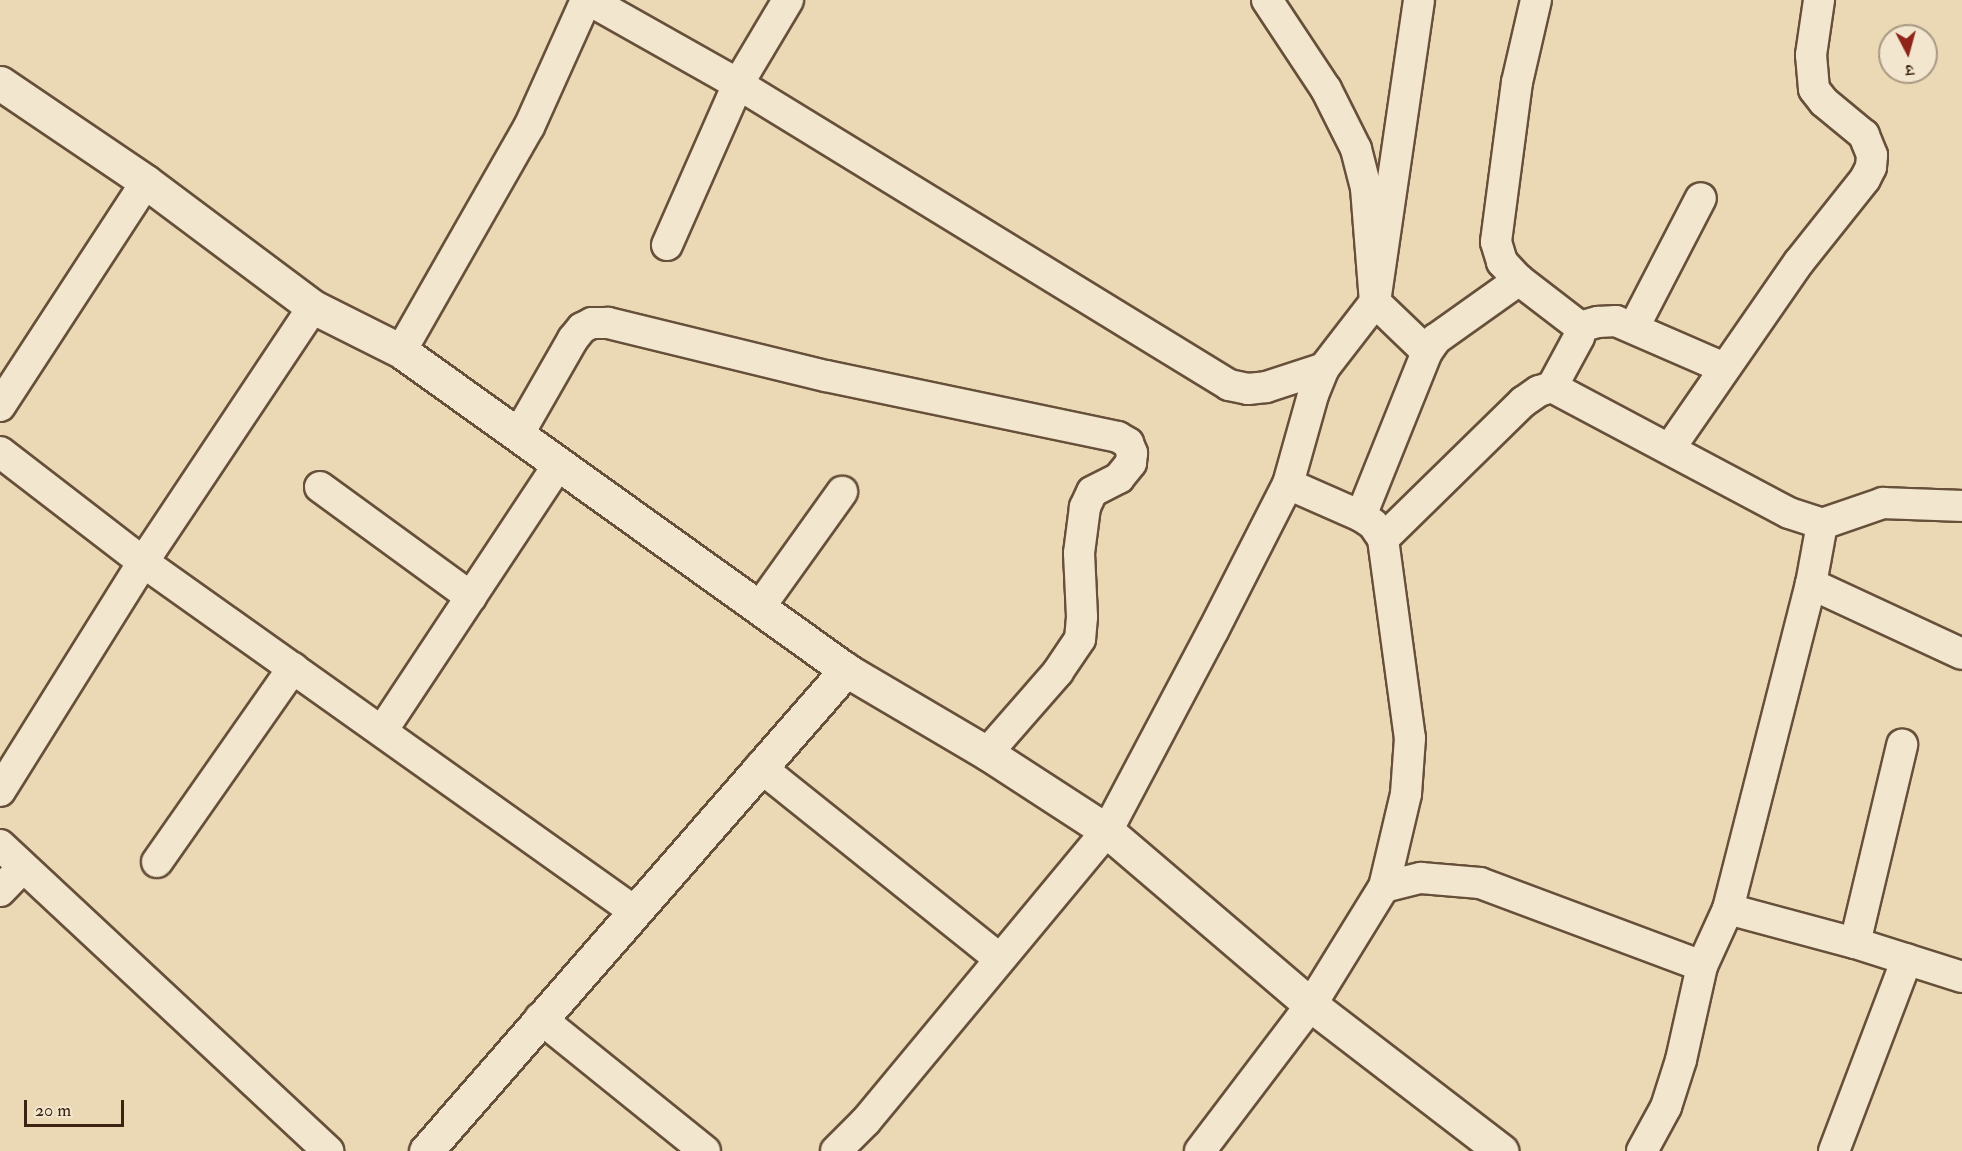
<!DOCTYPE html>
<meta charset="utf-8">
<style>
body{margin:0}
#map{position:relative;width:1962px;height:1151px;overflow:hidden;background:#ebd9b5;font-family:"IM FELL Double Pica","Noto Serif Devanagari",serif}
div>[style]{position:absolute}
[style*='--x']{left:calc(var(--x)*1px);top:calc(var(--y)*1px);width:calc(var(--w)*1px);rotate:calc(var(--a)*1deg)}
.roads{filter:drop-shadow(2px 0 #67503a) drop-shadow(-2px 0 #67503a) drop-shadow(0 2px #67503a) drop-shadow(0 -2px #67503a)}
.street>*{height:30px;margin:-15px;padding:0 15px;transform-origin:15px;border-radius:15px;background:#f2e6cf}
.secondary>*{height:33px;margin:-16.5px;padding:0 16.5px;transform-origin:16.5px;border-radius:16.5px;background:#f2e6cf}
span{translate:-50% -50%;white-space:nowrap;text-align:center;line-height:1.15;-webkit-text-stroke:4.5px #f2e6cf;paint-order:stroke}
.north{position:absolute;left:1878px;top:24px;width:60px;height:60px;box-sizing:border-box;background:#f2e6cf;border:2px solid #a99883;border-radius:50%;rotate:174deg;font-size:16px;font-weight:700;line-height:24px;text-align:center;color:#3b2211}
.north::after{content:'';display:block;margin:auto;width:21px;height:27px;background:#8f2418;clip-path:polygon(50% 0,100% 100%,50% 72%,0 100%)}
.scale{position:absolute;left:24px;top:1100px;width:100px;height:27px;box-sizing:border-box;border:3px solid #3b2211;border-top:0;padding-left:8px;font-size:18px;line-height:21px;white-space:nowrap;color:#3b2211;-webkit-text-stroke:4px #f2e6cf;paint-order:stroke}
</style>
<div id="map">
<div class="roads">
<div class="street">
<div style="--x:589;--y:0;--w:171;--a:29.4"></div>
<div style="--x:738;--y:84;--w:576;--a:31.51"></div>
<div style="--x:1229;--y:385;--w:19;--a:12"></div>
<div style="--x:1248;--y:389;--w:18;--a:-6"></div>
<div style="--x:1266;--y:387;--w:61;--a:-18.1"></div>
<div style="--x:1267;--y:0;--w:107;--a:56.5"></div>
<div style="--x:1326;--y:89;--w:67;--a:63.4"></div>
<div style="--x:1356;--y:149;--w:40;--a:75.6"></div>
<div style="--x:1366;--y:188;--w:114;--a:85.5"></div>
<div style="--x:1375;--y:302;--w:72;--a:43.9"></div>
<div style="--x:1536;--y:0;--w:84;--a:103"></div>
<div style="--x:1517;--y:82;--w:161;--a:97.5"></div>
<div style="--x:1496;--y:242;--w:21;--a:73"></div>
<div style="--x:1502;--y:262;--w:25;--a:47"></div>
<div style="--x:1519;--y:280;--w:77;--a:37.6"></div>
<div style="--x:1580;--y:327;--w:10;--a:96"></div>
<div style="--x:1579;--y:337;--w:57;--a:118.4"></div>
<div style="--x:667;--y:245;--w:176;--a:-66.2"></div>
<div style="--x:738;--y:84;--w:98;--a:-59.2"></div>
<div style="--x:1580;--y:327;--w:19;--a:-16"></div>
<div style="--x:1598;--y:322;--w:18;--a:-3"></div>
<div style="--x:1616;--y:321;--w:118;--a:23.5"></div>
<div style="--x:1634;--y:327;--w:145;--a:-62.6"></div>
<div style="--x:401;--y:351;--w:258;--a:-60.3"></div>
<div style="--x:529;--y:127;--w:139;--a:-65.8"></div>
<div style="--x:0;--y:406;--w:267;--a:-56.9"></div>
<div style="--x:518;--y:435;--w:111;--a:-60.2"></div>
<div style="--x:573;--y:339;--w:14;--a:-51"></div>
<div style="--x:582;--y:328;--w:11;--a:-27"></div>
<div style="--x:592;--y:323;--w:16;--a:0"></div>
<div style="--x:608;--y:323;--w:224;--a:13.7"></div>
<div style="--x:826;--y:376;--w:298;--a:11.8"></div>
<div style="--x:1118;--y:437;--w:12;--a:31"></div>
<div style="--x:1128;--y:443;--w:11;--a:68"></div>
<div style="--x:1132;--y:453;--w:10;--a:96"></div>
<div style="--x:1131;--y:463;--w:19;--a:129"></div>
<div style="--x:1119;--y:478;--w:30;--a:153"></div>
<div style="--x:1092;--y:492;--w:17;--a:115"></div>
<div style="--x:1085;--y:507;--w:46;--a:97.4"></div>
<div style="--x:1079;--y:553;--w:64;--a:87.3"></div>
<div style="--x:1082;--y:617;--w:22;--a:95"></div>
<div style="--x:1080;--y:639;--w:40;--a:124"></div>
<div style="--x:1058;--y:672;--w:108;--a:131.2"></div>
<div style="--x:1670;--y:448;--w:226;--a:-55.3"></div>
<div style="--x:1799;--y:262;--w:106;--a:-51.5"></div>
<div style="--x:1865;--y:179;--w:13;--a:-63"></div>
<div style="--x:1871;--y:167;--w:12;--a:-85"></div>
<div style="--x:1872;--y:155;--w:22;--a:-112"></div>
<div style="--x:1864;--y:135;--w:52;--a:-140.5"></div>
<div style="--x:1824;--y:102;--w:16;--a:-128"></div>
<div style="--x:1814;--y:89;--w:34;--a:-95"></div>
<div style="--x:1811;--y:55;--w:56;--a:-81.7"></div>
<div style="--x:0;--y:452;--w:180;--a:37.6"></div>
<div style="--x:143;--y:562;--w:602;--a:35.4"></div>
<div style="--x:1288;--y:484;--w:80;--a:23.7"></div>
<div style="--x:1361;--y:516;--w:14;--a:34"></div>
<div style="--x:1373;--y:524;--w:18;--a:56"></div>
<div style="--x:1383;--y:539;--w:196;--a:-44.4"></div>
<div style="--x:1523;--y:402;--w:19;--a:-35"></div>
<div style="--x:1539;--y:391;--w:14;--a:-17"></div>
<div style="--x:1552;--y:387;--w:268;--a:28"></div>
<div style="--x:1789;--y:513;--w:35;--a:18"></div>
<div style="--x:1822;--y:524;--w:65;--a:-19"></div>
<div style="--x:1883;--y:503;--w:79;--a:2.2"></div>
<div style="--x:320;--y:487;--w:187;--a:36.1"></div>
<div style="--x:1361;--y:516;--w:177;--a:-68.1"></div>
<div style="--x:1427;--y:352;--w:16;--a:-55"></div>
<div style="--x:1436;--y:339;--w:102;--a:-35.4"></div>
<div style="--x:1383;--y:539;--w:201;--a:82.3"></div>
<div style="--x:1410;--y:738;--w:56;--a:94.1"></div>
<div style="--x:1406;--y:794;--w:96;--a:103.3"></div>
<div style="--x:1811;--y:584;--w:61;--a:-79.6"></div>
<div style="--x:759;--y:608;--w:143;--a:-54.4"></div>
<div style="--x:382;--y:731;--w:319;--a:-56.5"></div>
<div style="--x:760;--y:767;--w:307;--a:38.7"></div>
<div style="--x:0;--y:791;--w:270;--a:-58"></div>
<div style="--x:143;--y:562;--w:306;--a:-56.3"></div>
<div style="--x:0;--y:845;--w:449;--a:43"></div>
<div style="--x:157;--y:862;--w:237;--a:-55"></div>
<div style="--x:0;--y:891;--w:33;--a:-46"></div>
<div style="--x:1728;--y:909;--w:131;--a:15"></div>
<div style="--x:1855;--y:943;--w:112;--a:17.6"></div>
<div style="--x:1855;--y:943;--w:204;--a:-76.6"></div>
<div style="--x:540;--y:1018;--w:212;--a:38.9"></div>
<div style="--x:836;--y:1151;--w:42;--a:-45"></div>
<div style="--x:866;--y:1121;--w:377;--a:-50.3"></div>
<div style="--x:1107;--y:831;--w:226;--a:-62.1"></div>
<div style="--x:1213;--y:631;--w:165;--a:-63"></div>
<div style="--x:1288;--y:484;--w:92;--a:-74.3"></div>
<div style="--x:1313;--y:395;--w:29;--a:-68"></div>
<div style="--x:1324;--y:368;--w:83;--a:-52.3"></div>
<div style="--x:1375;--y:302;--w:305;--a:-81.7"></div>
<div style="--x:1200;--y:1151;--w:183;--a:-52.8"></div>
<div style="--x:1311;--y:1005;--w:139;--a:-58.3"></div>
<div style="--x:1384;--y:887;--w:38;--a:-14"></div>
<div style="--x:1421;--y:878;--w:59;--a:4.8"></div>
<div style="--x:1480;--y:883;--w:237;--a:20.5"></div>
<div style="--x:1702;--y:966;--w:63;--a:-65.5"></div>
<div style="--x:1728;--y:909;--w:335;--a:-75.7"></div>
<div style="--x:1811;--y:584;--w:166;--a:24.9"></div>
<div style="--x:1642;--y:1151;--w:50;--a:-61.4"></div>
<div style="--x:1666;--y:1107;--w:49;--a:-72.3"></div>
<div style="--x:1681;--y:1060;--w:96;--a:-77.4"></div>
<div style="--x:1834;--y:1151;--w:205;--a:-69.2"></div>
</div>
<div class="secondary">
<div style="--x:0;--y:83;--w:176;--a:34.1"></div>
<div style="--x:146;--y:182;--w:209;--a:36.8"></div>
<div style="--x:313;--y:307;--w:98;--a:26.6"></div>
<div style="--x:401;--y:351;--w:548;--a:35.63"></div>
<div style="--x:846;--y:670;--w:164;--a:30.5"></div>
<div style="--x:987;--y:753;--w:143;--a:33"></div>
<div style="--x:1107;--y:831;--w:268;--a:40.5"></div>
<div style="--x:1311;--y:1005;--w:240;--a:37.5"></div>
<div style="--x:426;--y:1151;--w:639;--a:-48.87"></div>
</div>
</div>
<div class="north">उ</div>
<div class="scale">20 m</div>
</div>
